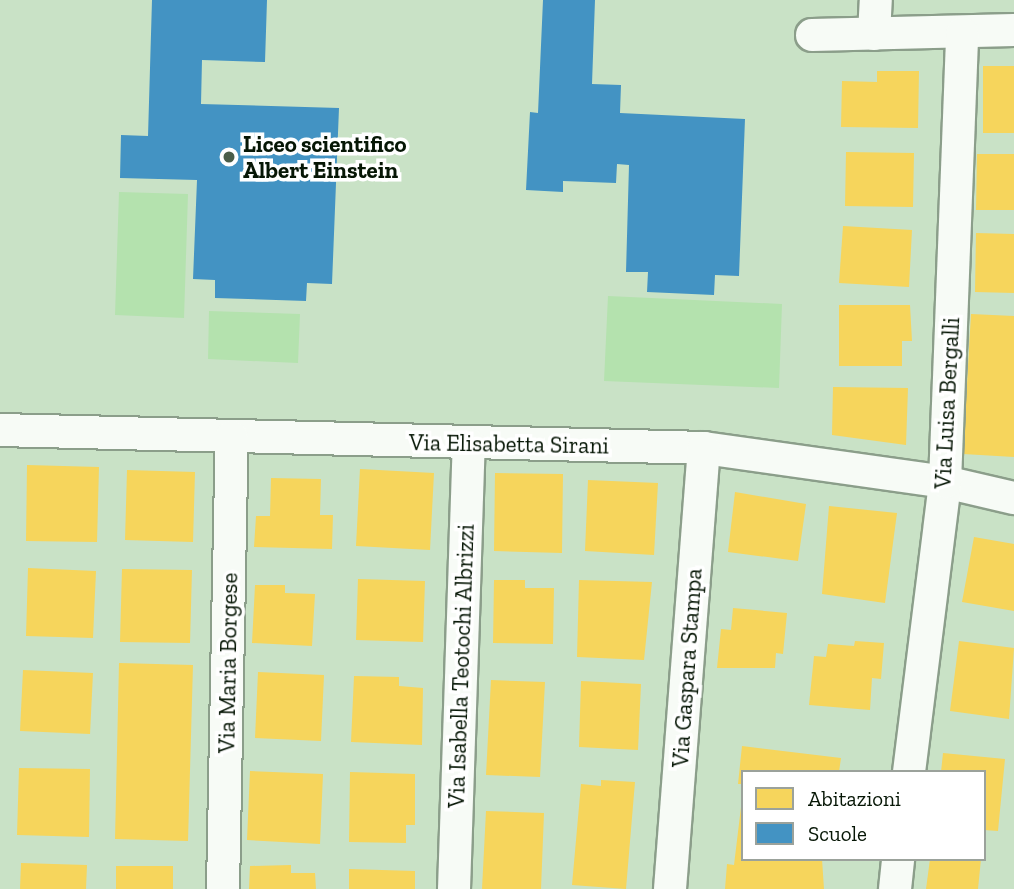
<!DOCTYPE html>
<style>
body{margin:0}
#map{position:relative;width:1014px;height:889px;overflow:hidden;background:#c9e2c6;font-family:"Zilla Slab",serif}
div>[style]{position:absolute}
.green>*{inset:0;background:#b4e2ae}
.homes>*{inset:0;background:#f6d55c}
.schools>*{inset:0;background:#4393c3}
.roads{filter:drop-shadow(2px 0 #8b9e8a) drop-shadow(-2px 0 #8b9e8a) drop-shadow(0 2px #8b9e8a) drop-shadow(0 -2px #8b9e8a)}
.minor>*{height:32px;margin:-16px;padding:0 16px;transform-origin:16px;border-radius:16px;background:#f7fbf6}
.dots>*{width:19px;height:19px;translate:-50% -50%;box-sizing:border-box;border:4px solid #fff;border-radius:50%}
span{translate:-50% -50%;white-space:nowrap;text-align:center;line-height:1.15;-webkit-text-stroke:7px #fff;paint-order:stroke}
.poi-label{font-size:23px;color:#061605;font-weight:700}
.left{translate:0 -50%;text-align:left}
.street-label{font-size:23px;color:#061605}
.legend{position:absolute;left:741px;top:770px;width:245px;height:91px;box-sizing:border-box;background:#fff;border:2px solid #9ba29b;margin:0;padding:9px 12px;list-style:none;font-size:21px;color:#061605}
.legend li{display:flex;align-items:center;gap:14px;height:35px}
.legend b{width:35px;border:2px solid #9ba29b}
</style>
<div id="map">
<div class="green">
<div style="clip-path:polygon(119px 192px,188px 194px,184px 318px,115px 315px)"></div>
<div style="clip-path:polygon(608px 296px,782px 304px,779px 388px,604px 381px)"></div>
<div style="clip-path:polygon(209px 311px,300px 314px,298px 363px,208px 359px)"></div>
</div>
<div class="homes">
<div style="clip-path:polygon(983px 66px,1014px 66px,1014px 133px,983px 133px)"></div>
<div style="clip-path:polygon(877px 71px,919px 71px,918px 128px,841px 127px,842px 81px,877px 82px)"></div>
<div style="clip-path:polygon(846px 152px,914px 153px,913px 207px,845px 206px)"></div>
<div style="clip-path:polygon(977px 154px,1014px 154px,1014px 210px,976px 210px)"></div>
<div style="clip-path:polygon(843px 226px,912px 230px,909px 287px,839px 283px)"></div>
<div style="clip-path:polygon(976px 233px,1014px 234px,1014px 293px,975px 292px)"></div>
<div style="clip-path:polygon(839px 305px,910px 305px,912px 341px,902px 341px,902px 366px,839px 366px)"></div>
<div style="clip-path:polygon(971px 314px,1014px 316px,1014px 457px,963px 454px)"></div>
<div style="clip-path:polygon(833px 387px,908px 388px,906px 445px,832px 435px)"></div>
<div style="clip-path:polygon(27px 465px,99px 467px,97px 542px,26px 541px)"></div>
<div style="clip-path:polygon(360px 469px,434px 473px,430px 550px,356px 546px)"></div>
<div style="clip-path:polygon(127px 470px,195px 472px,193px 542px,125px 540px)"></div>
<div style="clip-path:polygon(495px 473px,563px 474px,562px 553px,494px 551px)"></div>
<div style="clip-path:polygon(271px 478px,321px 479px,320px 515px,333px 515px,332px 549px,254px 547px,256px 516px,270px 516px)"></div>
<div style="clip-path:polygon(588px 480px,658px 483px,654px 555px,585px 551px)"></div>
<div style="clip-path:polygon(735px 492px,806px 504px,798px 561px,728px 552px)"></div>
<div style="clip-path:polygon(829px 506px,897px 513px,885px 603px,822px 594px)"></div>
<div style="clip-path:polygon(974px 537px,1014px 544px,1014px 611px,962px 602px)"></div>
<div style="clip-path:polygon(28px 568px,96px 571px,93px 638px,26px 636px)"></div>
<div style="clip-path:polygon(122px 569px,192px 570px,190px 643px,120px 642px)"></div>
<div style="clip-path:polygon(358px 579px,425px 581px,423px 642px,356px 640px)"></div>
<div style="clip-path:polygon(494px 580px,525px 580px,525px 588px,554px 588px,553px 644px,493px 643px)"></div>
<div style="clip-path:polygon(579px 580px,652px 582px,644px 660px,577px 657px)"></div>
<div style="clip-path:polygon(255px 585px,285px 585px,285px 593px,315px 594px,312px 646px,252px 643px)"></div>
<div style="clip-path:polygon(733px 608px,787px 613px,783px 654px,776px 653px,775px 668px,717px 668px,721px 629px,731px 630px)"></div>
<div style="clip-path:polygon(855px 641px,884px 643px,881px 679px,872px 678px,870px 710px,809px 705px,814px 656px,826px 657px,828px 644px,854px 646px)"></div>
<div style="clip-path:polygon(959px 641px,1014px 648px,1009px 719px,950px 711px)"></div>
<div style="clip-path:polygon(119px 663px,193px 665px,188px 841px,115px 839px)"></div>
<div style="clip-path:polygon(23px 670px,93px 673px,90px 734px,20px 731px)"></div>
<div style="clip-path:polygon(258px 672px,324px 675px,321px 741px,255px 738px)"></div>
<div style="clip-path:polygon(354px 676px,399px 677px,399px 686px,423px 688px,422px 745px,351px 742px)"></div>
<div style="clip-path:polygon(491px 680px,545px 682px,540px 777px,486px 775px)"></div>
<div style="clip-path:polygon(581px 681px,641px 684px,638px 750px,579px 747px)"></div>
<div style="clip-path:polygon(742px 746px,841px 758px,839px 772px,743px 772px,743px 784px,738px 784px)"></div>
<div style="clip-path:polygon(943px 753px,1005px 759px,998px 831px,984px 830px,984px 772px,941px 772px)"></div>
<div style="clip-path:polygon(19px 768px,90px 769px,89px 837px,17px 835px)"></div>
<div style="clip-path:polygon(250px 771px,323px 774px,320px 844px,247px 840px)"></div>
<div style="clip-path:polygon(350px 772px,415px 774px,415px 825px,406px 825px,406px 843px,349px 842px)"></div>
<div style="clip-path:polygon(601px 780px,635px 782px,626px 889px,572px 885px,581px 784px,601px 786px)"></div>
<div style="clip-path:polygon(741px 807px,743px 859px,822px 859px,824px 889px,725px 889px,727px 864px,734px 865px)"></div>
<div style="clip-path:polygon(486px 811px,544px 813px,541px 889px,482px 889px)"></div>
<div style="clip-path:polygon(930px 859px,981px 859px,978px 889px,926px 889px)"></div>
<div style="clip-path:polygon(21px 863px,87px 865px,86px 889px,20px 889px)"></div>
<div style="clip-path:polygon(291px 865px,291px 873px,315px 873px,316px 889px,249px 889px,250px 866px)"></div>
<div style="clip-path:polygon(116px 866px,173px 866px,173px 889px,116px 889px)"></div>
<div style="clip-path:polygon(349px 869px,415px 871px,415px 889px,349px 889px)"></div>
</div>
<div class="schools">
<div style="clip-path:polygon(152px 0,267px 0,265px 62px,202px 60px,201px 104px,339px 108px,332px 284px,307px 283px,306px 301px,215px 298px,215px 280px,193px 279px,197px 180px,120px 178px,121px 135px,148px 136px)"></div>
<div style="clip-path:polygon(543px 0,595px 0,592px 84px,621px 85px,620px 113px,745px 119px,739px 276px,715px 275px,714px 295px,647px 292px,648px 272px,626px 272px,629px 165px,617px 164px,616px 183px,563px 181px,563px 192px,526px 190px,530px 112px,538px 113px)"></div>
</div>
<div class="roads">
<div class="minor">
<div style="left:874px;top:34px;width:34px;rotate:-87deg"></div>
<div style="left:812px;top:35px;width:202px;rotate:-1.4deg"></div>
<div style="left:0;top:430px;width:704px;rotate:1.46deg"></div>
<div style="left:704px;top:448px;width:243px;rotate:8deg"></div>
<div style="left:945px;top:482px;width:71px;rotate:13.1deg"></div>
<div style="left:909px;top:772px;width:292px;rotate:-82.9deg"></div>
<div style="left:945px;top:482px;width:449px;rotate:-87.8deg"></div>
<div style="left:223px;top:889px;width:452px;rotate:-88.9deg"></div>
<div style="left:454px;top:889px;width:445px;rotate:-88.1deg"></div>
<div style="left:670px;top:889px;width:442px;rotate:-85.6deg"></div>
<div style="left:895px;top:889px;width:30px;rotate:-84deg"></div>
</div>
</div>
<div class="dots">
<div style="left:229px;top:157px;background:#4a5d49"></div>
</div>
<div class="poi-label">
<span class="left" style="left:243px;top:157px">Liceo scientifico<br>Albert Einstein</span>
</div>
<div class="street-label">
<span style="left:947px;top:403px;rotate:-87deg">Via Luisa Bergalli</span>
<span style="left:509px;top:444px;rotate:1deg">Via Elisabetta Sirani</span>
<span style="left:228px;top:663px;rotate:-89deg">Via Maria Borgese</span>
<span style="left:461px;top:666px;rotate:-88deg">Via Isabella Teotochi Albrizzi</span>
<span style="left:687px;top:668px;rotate:-86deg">Via Gaspara Stampa</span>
</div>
<ul class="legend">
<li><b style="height:19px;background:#f6d55c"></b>Abitazioni</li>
<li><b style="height:19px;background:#4393c3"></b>Scuole</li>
</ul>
</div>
